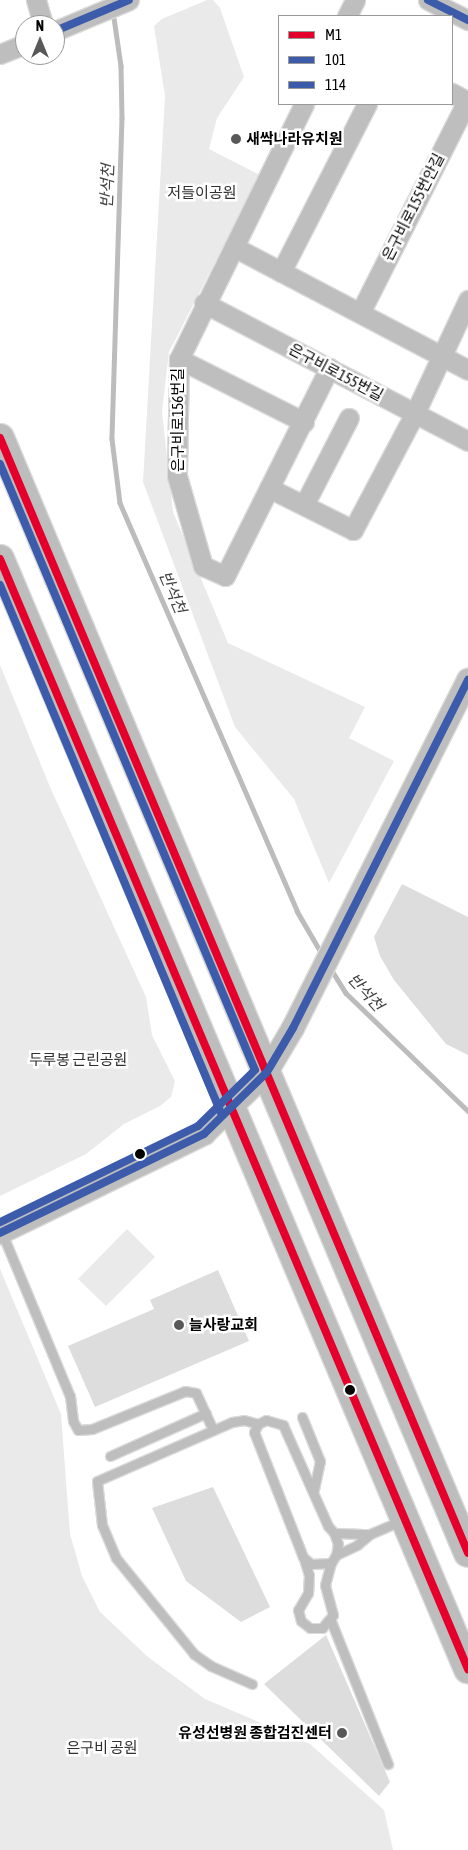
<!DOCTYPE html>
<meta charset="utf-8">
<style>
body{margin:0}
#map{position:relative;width:468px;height:1850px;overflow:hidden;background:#fff;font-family:"Asap Condensed","Noto Sans KR",sans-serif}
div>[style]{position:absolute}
.green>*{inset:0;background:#eaeaea}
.stream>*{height:4.5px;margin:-2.25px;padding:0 2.25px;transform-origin:2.25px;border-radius:2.25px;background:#bcbcbc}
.building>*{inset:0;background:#ddd}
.roads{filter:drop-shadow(1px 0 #dbdbdb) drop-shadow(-1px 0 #dbdbdb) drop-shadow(0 1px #dbdbdb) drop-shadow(0 -1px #dbdbdb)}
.service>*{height:9px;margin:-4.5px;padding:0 4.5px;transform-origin:4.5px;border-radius:4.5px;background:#bebebe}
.minor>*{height:19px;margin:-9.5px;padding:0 9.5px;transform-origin:9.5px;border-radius:9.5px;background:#bebebe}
.tertiary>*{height:22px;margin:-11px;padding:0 11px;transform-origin:11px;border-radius:11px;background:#bebebe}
.primary>*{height:28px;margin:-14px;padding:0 14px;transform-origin:14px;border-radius:14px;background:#bdbdbd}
.bus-1>*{height:8px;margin:-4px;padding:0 4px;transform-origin:4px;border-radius:4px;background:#e4002b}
.bus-2>*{height:8px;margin:-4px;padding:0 4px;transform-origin:4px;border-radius:4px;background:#3d5bab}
.bus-3>*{height:8px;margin:-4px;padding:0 4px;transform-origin:4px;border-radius:4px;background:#3d5bab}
.dots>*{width:14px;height:14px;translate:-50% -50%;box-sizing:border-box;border:2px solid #fff;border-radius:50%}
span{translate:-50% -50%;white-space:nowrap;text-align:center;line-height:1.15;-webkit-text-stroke:5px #fff;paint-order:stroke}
.poi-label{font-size:15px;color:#000;font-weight:700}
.left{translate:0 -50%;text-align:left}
.right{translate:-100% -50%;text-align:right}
.park-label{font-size:15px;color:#303030}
.street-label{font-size:15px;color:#000}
.water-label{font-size:16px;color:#414141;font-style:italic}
.legend{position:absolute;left:278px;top:15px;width:175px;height:90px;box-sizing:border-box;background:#fff;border:1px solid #999;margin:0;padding:6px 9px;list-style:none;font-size:15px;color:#000}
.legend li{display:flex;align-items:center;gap:10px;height:25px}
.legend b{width:25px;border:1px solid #999}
.north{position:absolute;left:15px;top:15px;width:50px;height:50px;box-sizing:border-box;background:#fff;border:1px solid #999;border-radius:50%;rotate:0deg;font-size:14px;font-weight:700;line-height:20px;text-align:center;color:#000}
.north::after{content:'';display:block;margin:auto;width:18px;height:22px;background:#595959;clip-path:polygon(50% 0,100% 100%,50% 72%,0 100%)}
</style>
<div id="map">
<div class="green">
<div style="clip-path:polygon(207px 0,213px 0,220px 8px,244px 77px,217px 118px,209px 149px,260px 175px,169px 352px,162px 411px,173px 512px,228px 643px,365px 707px,349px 738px,394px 761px,329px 883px,294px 799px,235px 727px,143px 482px,165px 96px,154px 26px,162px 19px)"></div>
<div style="clip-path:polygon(0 665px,50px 787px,146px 997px,152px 1035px,175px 1081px,171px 1097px,160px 1106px,124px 1124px,86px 1154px,0 1196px)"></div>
<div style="clip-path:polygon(127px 1229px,155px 1257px,106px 1306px,78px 1279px)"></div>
<div style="clip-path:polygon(0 1269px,61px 1414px,70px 1534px,82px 1576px,100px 1612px,148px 1657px,205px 1699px,310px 1744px,384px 1810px,393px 1850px,0 1850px)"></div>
</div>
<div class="stream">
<div style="left:113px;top:11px;width:56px;rotate:81.7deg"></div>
<div style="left:121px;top:66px;width:52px;rotate:88.9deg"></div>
<div style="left:122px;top:118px;width:321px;rotate:91.8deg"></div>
<div style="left:112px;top:439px;width:64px;rotate:82.9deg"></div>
<div style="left:120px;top:503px;width:445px;rotate:66.5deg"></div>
<div style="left:297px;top:911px;width:50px;rotate:59.8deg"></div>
<div style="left:331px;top:969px;width:28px;rotate:58deg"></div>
<div style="left:346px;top:993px;width:170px;rotate:44deg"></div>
</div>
<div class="building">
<div style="clip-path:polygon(402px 884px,468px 917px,468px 1055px,446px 1044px,394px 980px,380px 956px,374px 937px)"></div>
<div style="clip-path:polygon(218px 1270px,249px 1341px,95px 1407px,68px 1346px,154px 1309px,150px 1300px)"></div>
<div style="clip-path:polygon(213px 1487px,270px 1607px,241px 1622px,186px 1581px,152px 1508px)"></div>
<div style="clip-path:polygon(326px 1635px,390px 1782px,379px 1796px,264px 1684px)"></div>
</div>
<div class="roads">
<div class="service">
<div style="left:2px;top:1233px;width:177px;rotate:67.4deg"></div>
<div style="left:70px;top:1396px;width:25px;rotate:83deg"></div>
<div style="left:73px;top:1421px;width:10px;rotate:61deg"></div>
<div style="left:78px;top:1430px;width:14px;rotate:-4deg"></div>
<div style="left:92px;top:1429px;width:100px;rotate:-22.2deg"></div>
<div style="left:185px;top:1391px;width:11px;rotate:10deg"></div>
<div style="left:196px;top:1393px;width:41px;rotate:65.3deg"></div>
<div style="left:302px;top:1417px;width:48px;rotate:67.8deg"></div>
<div style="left:320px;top:1461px;width:29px;rotate:102deg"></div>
<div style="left:266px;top:1420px;width:18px;rotate:16deg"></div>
<div style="left:283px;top:1425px;width:111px;rotate:66deg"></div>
<div style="left:328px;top:1526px;width:9px;rotate:49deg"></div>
<div style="left:334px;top:1533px;width:12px;rotate:70deg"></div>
<div style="left:338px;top:1544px;width:11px;rotate:100deg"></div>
<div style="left:336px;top:1555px;width:9px;rotate:122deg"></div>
<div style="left:331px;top:1563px;width:20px;rotate:177deg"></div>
<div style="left:311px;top:1564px;width:11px;rotate:-139deg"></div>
<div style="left:303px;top:1557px;width:134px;rotate:-111.4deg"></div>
<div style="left:254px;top:1432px;width:9px;rotate:-63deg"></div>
<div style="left:258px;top:1424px;width:9px;rotate:-27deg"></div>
<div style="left:110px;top:1456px;width:105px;rotate:-24.1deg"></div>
<div style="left:334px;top:1533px;width:36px;rotate:2deg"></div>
<div style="left:370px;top:1534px;width:36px;rotate:-23deg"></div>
<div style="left:336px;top:1555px;width:23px;rotate:-25deg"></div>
<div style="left:357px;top:1545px;width:17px;rotate:-40deg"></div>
<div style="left:304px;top:1559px;width:17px;rotate:73deg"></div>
<div style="left:309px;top:1575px;width:18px;rotate:93deg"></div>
<div style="left:308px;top:1593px;width:20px;rotate:120deg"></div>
<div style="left:298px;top:1610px;width:11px;rotate:75deg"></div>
<div style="left:301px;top:1621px;width:11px;rotate:38deg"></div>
<div style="left:310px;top:1628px;width:12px"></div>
<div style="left:322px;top:1628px;width:17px;rotate:-50deg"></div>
<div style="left:333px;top:1615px;width:31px;rotate:-105deg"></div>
<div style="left:325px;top:1585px;width:23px;rotate:-75deg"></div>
<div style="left:331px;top:1621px;width:154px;rotate:68.3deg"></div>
<div style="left:252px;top:1684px;width:45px;rotate:-156.3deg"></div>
<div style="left:211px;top:1666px;width:21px;rotate:-145deg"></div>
<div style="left:194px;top:1654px;width:124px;rotate:-129.1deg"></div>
<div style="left:116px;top:1558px;width:36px;rotate:-113deg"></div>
<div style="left:102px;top:1525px;width:44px;rotate:-96.5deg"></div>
<div style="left:97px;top:1481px;width:147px;rotate:-23.6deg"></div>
<div style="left:232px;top:1422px;width:12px;rotate:-9deg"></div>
<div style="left:244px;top:1420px;width:15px;rotate:16deg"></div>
</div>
<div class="minor">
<div style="left:36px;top:0;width:26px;rotate:74deg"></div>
<div style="left:428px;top:0;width:45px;rotate:26.6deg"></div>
<div style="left:347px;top:16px;width:18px;rotate:-63deg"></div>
<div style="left:55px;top:31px;width:80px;rotate:-22.7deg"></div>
<div style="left:0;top:54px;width:27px;rotate:-22deg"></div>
<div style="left:452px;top:93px;width:18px;rotate:29deg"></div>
<div style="left:304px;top:104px;width:284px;rotate:116.1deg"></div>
<div style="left:179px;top:359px;width:117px;rotate:91deg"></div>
<div style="left:177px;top:476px;width:94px;rotate:73.9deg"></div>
<div style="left:203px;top:566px;width:24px;rotate:24deg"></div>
<div style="left:225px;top:576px;width:233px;rotate:-63.4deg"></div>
<div style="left:234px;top:247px;width:264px;rotate:27.7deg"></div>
<div style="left:281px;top:272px;width:189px;rotate:-62.9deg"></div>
<div style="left:204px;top:303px;width:298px;rotate:27.6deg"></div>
<div style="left:360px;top:313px;width:237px;rotate:-63.2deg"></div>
<div style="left:179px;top:359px;width:140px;rotate:26.7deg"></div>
<div style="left:269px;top:488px;width:94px;rotate:26.6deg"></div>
<div style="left:353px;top:530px;width:132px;rotate:-62.1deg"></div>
<div style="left:415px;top:413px;width:125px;rotate:-64.9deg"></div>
<div style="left:304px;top:505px;width:98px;rotate:-62.7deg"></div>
</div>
<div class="tertiary">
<div style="left:0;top:1233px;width:227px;rotate:-25.9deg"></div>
<div style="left:204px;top:1134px;width:88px;rotate:-44.5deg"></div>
<div style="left:267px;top:1072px;width:51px;rotate:-59.4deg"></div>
<div style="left:293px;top:1028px;width:390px;rotate:-63.3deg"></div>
</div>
<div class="primary">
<div style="left:0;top:438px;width:1209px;rotate:67.23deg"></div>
<div style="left:0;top:559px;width:1205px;rotate:67.14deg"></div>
</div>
</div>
<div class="bus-1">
<div style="left:0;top:438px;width:1209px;rotate:67.23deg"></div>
<div style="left:0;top:559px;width:1205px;rotate:67.14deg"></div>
</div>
<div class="bus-2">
<div style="left:0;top:464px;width:657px;rotate:67.18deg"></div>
<div style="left:255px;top:1070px;width:80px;rotate:135.5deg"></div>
<div style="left:198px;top:1126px;width:220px;rotate:154.1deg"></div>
<div style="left:0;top:585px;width:572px;rotate:67.29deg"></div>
</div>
<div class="bus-3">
<div style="left:428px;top:0;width:45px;rotate:26.6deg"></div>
<div style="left:55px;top:31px;width:80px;rotate:-22.7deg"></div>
<div style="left:0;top:1233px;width:227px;rotate:-25.9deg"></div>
<div style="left:204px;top:1134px;width:88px;rotate:-44.5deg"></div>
<div style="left:267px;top:1072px;width:51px;rotate:-59.4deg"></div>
<div style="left:293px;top:1028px;width:390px;rotate:-63.3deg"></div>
</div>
<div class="dots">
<div style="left:236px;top:139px;background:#595959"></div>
<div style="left:140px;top:1154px;background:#000"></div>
<div style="left:179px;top:1325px;background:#595959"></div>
<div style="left:350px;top:1390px;background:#000"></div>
<div style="left:342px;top:1733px;background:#595959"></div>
</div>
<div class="poi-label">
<span class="left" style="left:246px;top:139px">새싹나라유치원</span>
<span class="left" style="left:189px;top:1325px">늘사랑교회</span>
<span class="right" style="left:332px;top:1733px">유성선병원 종합검진센터</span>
</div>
<div class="park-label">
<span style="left:202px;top:193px">저들이공원</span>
<span style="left:78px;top:1060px">두루봉 근린공원</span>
<span style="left:102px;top:1748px">은구비 공원</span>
</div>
<div class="street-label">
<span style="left:413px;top:207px;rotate:-63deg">은구비로155번안길</span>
<span style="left:336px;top:372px;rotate:28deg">은구비로155번길</span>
<span style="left:178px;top:420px;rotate:-90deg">은구비로156번길</span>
</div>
<div class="water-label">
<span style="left:107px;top:186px;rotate:-88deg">반석천</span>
<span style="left:173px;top:592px;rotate:67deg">반석천</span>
<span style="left:366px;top:992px;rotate:48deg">반석천</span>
</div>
<ul class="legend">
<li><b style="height:6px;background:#e4002b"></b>M1</li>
<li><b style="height:6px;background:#3d5bab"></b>101</li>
<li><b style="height:6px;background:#3d5bab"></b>114</li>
</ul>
<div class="north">N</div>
</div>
